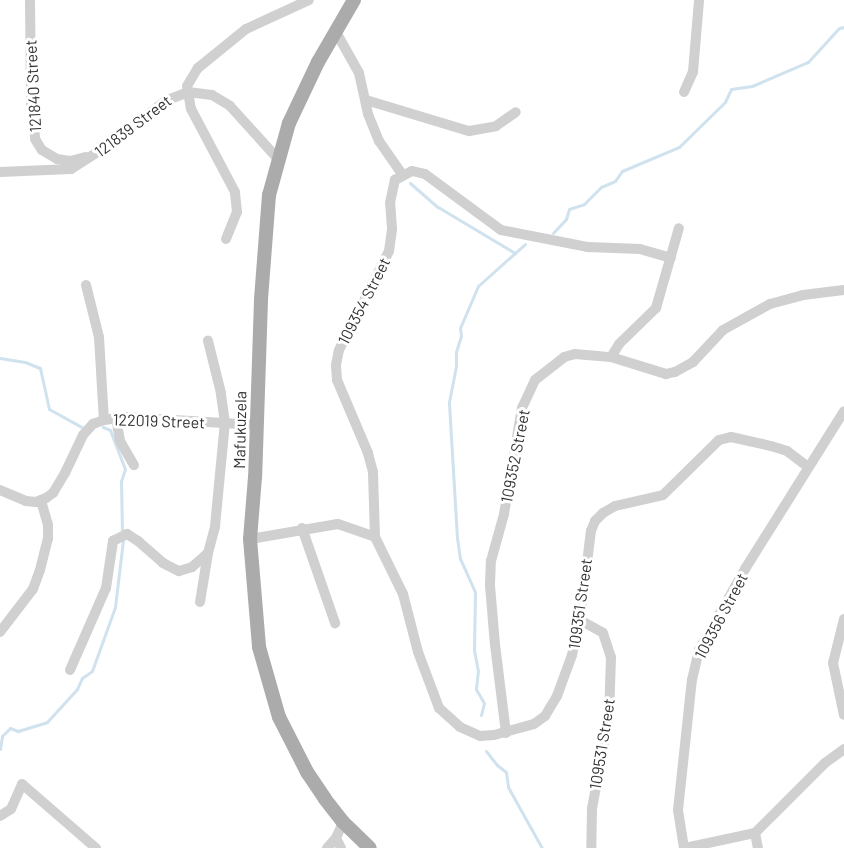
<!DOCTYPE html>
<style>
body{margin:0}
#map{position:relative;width:844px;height:848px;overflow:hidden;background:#fff;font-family:Barlow,sans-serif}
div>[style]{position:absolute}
.stream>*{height:3px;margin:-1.5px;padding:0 1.5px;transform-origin:1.5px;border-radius:1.5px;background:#cfe2ee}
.minor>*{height:10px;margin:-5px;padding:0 5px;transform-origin:5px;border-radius:5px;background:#d0d0d0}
.major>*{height:14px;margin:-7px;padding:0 7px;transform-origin:7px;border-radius:7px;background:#ababab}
span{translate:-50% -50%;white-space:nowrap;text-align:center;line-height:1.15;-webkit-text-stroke:6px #fff;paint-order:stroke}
.street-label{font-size:16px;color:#333}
</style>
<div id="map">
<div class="stream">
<div style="left:410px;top:183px;width:37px;rotate:41deg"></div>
<div style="left:438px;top:207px;width:90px;rotate:30.9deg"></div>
<div style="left:553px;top:233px;width:19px;rotate:-47deg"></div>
<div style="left:566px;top:219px;width:10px;rotate:-73deg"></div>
<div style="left:569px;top:209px;width:16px;rotate:-18deg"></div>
<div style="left:584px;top:204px;width:24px;rotate:-45deg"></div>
<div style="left:601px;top:187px;width:15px;rotate:-23deg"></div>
<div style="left:615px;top:181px;width:12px;rotate:-55deg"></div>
<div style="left:622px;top:171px;width:62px;rotate:-22.8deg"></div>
<div style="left:679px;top:147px;width:64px;rotate:-44.4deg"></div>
<div style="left:725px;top:102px;width:14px;rotate:-65deg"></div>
<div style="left:731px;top:89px;width:21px;rotate:-8deg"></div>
<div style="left:752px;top:86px;width:61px;rotate:-23.2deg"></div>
<div style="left:808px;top:62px;width:46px;rotate:-47.6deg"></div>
<div style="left:839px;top:28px;width:5px;rotate:-11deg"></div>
<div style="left:0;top:358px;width:25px;rotate:9deg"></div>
<div style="left:25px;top:362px;width:16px;rotate:22deg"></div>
<div style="left:40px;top:368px;width:42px;rotate:77.6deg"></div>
<div style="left:49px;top:409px;width:38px;rotate:29deg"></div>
<div style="left:103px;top:427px;width:8px;rotate:23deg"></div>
<div style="left:110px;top:430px;width:42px;rotate:69deg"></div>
<div style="left:125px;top:469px;width:13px;rotate:108deg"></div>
<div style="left:121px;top:481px;width:50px;rotate:88.9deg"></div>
<div style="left:481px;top:715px;width:12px;rotate:-76deg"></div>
<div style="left:484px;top:703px;width:16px;rotate:-120deg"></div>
<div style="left:476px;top:689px;width:18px;rotate:-84deg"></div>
<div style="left:478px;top:671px;width:21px;rotate:-101deg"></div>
<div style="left:474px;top:650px;width:58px;rotate:-89deg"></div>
<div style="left:475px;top:592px;width:36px;rotate:-114deg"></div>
<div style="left:460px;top:559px;width:21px;rotate:-98deg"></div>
<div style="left:457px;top:538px;width:136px;rotate:-93.4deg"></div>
<div style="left:449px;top:402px;width:38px;rotate:-79deg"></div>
<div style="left:456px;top:365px;width:13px;rotate:-90deg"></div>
<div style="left:456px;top:352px;width:17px;rotate:-73deg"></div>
<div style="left:461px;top:336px;width:8px;rotate:-97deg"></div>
<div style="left:460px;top:328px;width:46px;rotate:-66.8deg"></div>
<div style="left:478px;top:286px;width:63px;rotate:-41.8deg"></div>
<div style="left:0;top:749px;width:13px;rotate:-81deg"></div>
<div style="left:2px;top:736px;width:11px;rotate:-45deg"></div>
<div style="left:10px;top:728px;width:9px;rotate:21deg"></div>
<div style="left:18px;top:731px;width:30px;rotate:-17deg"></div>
<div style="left:47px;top:722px;width:45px;rotate:-47.7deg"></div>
<div style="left:77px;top:689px;width:12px;rotate:-66deg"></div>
<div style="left:82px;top:678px;width:12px;rotate:-35deg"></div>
<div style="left:92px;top:671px;width:68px;rotate:-70.2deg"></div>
<div style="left:115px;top:607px;width:67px;rotate:-83.2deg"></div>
<div style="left:486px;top:751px;width:18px;rotate:52deg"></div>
<div style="left:497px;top:765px;width:11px;rotate:38deg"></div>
<div style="left:506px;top:772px;width:15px;rotate:82deg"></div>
<div style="left:508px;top:787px;width:70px;rotate:60.9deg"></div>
</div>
<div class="minor">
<div style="left:30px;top:0;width:104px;rotate:89.4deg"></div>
<div style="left:31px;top:104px;width:35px;rotate:83deg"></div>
<div style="left:35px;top:139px;width:13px;rotate:58deg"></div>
<div style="left:42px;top:150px;width:17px;rotate:31deg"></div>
<div style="left:57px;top:159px;width:13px;rotate:9deg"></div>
<div style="left:70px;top:161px;width:16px;rotate:-14deg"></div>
<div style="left:336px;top:32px;width:47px;rotate:60.7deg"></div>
<div style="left:359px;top:73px;width:42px;rotate:77.6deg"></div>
<div style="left:368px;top:114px;width:29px;rotate:68deg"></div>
<div style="left:379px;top:141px;width:40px;rotate:55.1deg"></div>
<div style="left:684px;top:92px;width:22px;rotate:-66deg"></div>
<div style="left:693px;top:72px;width:72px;rotate:-85.2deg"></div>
<div style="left:366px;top:100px;width:108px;rotate:16.8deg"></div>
<div style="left:469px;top:131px;width:27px;rotate:-10deg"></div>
<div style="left:496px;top:126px;width:24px;rotate:-35deg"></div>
<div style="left:0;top:172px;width:71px;rotate:-2.4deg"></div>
<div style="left:71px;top:169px;width:52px;rotate:-32.5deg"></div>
<div style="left:115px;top:141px;width:64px;rotate:-38.7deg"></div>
<div style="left:165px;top:101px;width:25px;rotate:-21deg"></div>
<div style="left:188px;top:92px;width:24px;rotate:7deg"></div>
<div style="left:212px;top:95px;width:21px;rotate:31deg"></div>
<div style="left:230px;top:106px;width:72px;rotate:47.8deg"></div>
<div style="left:226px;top:239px;width:29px;rotate:-68deg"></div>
<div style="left:237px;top:212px;width:20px;rotate:-96deg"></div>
<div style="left:235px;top:192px;width:94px;rotate:-117.9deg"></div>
<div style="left:191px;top:109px;width:23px;rotate:-100deg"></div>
<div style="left:187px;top:86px;width:21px;rotate:-59deg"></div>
<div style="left:198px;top:68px;width:62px;rotate:-39.1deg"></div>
<div style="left:246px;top:29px;width:69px;rotate:-24.7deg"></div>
<div style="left:86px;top:285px;width:54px;rotate:76deg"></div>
<div style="left:99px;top:337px;width:83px;rotate:86.6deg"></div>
<div style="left:611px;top:357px;width:15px;rotate:-58deg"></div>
<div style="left:619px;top:344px;width:52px;rotate:-44.2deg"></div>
<div style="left:656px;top:308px;width:83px;rotate:-74deg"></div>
<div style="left:116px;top:418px;width:23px;rotate:80deg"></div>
<div style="left:120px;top:441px;width:28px;rotate:60deg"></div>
<div style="left:0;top:490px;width:28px;rotate:23deg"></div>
<div style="left:26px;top:501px;width:10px;rotate:6deg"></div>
<div style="left:36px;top:502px;width:11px;rotate:-22deg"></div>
<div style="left:46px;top:498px;width:9px;rotate:-36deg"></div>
<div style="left:53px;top:493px;width:23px;rotate:-59deg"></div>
<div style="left:65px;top:473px;width:42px;rotate:-64.7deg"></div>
<div style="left:83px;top:435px;width:15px;rotate:-48deg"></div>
<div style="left:93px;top:424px;width:12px;rotate:-20deg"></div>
<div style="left:104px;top:420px;width:22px;rotate:-8deg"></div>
<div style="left:126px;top:417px;width:130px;rotate:3.5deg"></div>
<div style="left:302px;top:528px;width:101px;rotate:70.8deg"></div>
<div style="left:375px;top:537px;width:65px;rotate:-91.8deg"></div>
<div style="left:373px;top:472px;width:20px;rotate:-105deg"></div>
<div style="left:368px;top:453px;width:79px;rotate:-113deg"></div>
<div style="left:337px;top:380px;width:15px;rotate:-94deg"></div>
<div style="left:336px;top:365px;width:15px;rotate:-79deg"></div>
<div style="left:339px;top:350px;width:111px;rotate:-63.2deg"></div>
<div style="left:389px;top:251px;width:22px;rotate:-82deg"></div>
<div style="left:392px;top:229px;width:26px;rotate:-94deg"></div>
<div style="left:390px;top:203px;width:24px;rotate:-78deg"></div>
<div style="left:395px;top:180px;width:19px;rotate:-28deg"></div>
<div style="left:412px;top:171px;width:13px;rotate:13deg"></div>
<div style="left:425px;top:174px;width:94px;rotate:36.4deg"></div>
<div style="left:501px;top:230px;width:89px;rotate:11.1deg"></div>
<div style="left:588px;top:247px;width:52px;rotate:2.2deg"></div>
<div style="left:640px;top:249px;width:32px;rotate:16deg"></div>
<div style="left:250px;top:539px;width:89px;rotate:-9.7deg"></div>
<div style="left:338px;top:524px;width:39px;rotate:19deg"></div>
<div style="left:375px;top:537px;width:64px;rotate:63.8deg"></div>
<div style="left:403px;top:594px;width:60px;rotate:75.5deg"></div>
<div style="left:418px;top:652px;width:60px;rotate:69.4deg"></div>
<div style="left:439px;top:708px;width:28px;rotate:42deg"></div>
<div style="left:460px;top:727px;width:22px;rotate:24deg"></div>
<div style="left:480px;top:736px;width:14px;rotate:-4deg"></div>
<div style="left:494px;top:735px;width:41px;rotate:-15.4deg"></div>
<div style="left:534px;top:724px;width:14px;rotate:-36deg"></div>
<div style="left:545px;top:716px;width:23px;rotate:-59deg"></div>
<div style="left:557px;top:696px;width:44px;rotate:-69.9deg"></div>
<div style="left:572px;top:655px;width:36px;rotate:-77deg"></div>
<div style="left:580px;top:620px;width:90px;rotate:-83deg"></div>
<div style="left:591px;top:531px;width:11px;rotate:-68deg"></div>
<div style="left:595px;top:521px;width:11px;rotate:-45deg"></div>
<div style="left:603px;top:513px;width:14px;rotate:-30deg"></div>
<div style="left:615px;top:506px;width:49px;rotate:-12.9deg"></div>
<div style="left:663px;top:495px;width:78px;rotate:-44.5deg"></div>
<div style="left:719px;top:440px;width:12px;rotate:-14deg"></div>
<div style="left:731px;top:437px;width:41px;rotate:12.7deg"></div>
<div style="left:771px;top:446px;width:17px;rotate:17deg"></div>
<div style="left:787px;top:451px;width:26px;rotate:37deg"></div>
<div style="left:200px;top:602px;width:50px;rotate:-80.7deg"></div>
<div style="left:844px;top:619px;width:45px;rotate:104deg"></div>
<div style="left:833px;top:663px;width:53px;rotate:78.1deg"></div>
<div style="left:580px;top:620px;width:26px;rotate:29deg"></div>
<div style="left:603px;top:633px;width:25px;rotate:72deg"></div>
<div style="left:611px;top:657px;width:59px;rotate:91.9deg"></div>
<div style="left:609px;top:716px;width:95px;rotate:100.4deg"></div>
<div style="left:592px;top:809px;width:39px;rotate:91deg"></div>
<div style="left:0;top:632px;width:54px;rotate:-52.5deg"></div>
<div style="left:33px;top:589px;width:20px;rotate:-70deg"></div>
<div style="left:40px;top:570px;width:32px;rotate:-76deg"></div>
<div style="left:48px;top:539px;width:14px;rotate:-90deg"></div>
<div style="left:48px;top:525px;width:26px;rotate:-106deg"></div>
<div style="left:70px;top:670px;width:90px;rotate:-66.3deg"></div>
<div style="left:106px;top:588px;width:48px;rotate:-81.5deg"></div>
<div style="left:113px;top:541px;width:16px;rotate:-27deg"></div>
<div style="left:127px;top:534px;width:13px;rotate:32deg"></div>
<div style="left:138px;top:541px;width:33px;rotate:41deg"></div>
<div style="left:163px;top:563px;width:18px;rotate:27deg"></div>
<div style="left:179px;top:571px;width:14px;rotate:-17deg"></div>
<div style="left:192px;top:567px;width:21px;rotate:-41deg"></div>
<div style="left:208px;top:553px;width:28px;rotate:-75deg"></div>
<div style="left:215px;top:526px;width:103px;rotate:-84.5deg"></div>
<div style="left:225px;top:423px;width:30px;rotate:-98deg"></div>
<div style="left:221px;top:393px;width:54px;rotate:-104deg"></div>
<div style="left:506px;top:733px;width:89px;rotate:-97.1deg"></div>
<div style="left:495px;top:645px;width:60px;rotate:-94.8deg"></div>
<div style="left:490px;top:585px;width:24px;rotate:-88deg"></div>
<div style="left:491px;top:561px;width:49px;rotate:-74.5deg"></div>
<div style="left:504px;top:514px;width:108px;rotate:-80.4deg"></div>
<div style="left:522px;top:408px;width:31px;rotate:-65deg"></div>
<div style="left:535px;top:380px;width:37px;rotate:-38deg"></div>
<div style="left:564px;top:357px;width:11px;rotate:-15deg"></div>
<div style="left:575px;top:354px;width:36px;rotate:5deg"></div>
<div style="left:611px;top:357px;width:58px;rotate:17.2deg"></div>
<div style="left:666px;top:374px;width:9px;rotate:-13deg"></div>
<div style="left:675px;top:372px;width:21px;rotate:-29deg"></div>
<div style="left:693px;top:362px;width:44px;rotate:-46.8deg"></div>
<div style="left:723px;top:330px;width:54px;rotate:-29deg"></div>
<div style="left:770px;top:304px;width:34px;rotate:-15deg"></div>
<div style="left:803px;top:295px;width:41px;rotate:-7deg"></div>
<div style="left:0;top:816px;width:13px;rotate:-32deg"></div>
<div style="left:11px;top:809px;width:27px;rotate:-66deg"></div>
<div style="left:22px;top:784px;width:98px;rotate:40.9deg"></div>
<div style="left:755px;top:833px;width:15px;rotate:79deg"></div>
<div style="left:327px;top:848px;width:13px;rotate:-48deg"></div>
<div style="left:341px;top:848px;width:11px;rotate:-117deg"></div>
<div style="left:336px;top:838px;width:17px;rotate:-66deg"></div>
<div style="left:684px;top:848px;width:38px;rotate:-99deg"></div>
<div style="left:678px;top:810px;width:131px;rotate:-83.9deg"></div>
<div style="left:692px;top:680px;width:31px;rotate:-77deg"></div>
<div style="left:699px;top:650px;width:93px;rotate:-60.4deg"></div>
<div style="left:745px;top:569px;width:186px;rotate:-57.9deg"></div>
<div style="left:685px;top:848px;width:72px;rotate:-12.1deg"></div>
<div style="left:755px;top:833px;width:99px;rotate:-45deg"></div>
<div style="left:825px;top:763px;width:24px;rotate:-36deg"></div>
</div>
<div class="major">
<div style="left:354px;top:0;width:72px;rotate:120.1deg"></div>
<div style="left:318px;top:62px;width:68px;rotate:115.4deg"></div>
<div style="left:289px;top:123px;width:75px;rotate:105.5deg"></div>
<div style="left:269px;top:195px;width:105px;rotate:94.4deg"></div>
<div style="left:261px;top:300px;width:177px;rotate:91.9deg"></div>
<div style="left:255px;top:477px;width:62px;rotate:94.6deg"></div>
<div style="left:250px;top:539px;width:108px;rotate:85.2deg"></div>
<div style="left:259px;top:647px;width:73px;rotate:74.1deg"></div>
<div style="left:279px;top:717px;width:62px;rotate:63deg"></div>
<div style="left:307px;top:772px;width:32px;rotate:56deg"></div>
<div style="left:325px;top:799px;width:29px;rotate:52deg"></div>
<div style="left:343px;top:822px;width:37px;rotate:44deg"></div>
</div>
<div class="street-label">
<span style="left:33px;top:86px;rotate:-93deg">121840 Street</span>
<span style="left:133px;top:126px;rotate:-37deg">121839 Street</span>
<span style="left:364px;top:301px;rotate:-63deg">109354 Street</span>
<span style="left:159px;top:421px;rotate:2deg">122019 Street</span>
<span style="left:240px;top:430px;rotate:-89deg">Mafukuzela</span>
<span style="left:515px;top:456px;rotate:-79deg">109352 Street</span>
<span style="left:580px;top:604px;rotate:-82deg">109351 Street</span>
<span style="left:721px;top:616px;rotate:-62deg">109356 Street</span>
<span style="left:602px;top:744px;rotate:-81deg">109531 Street</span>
</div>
</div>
